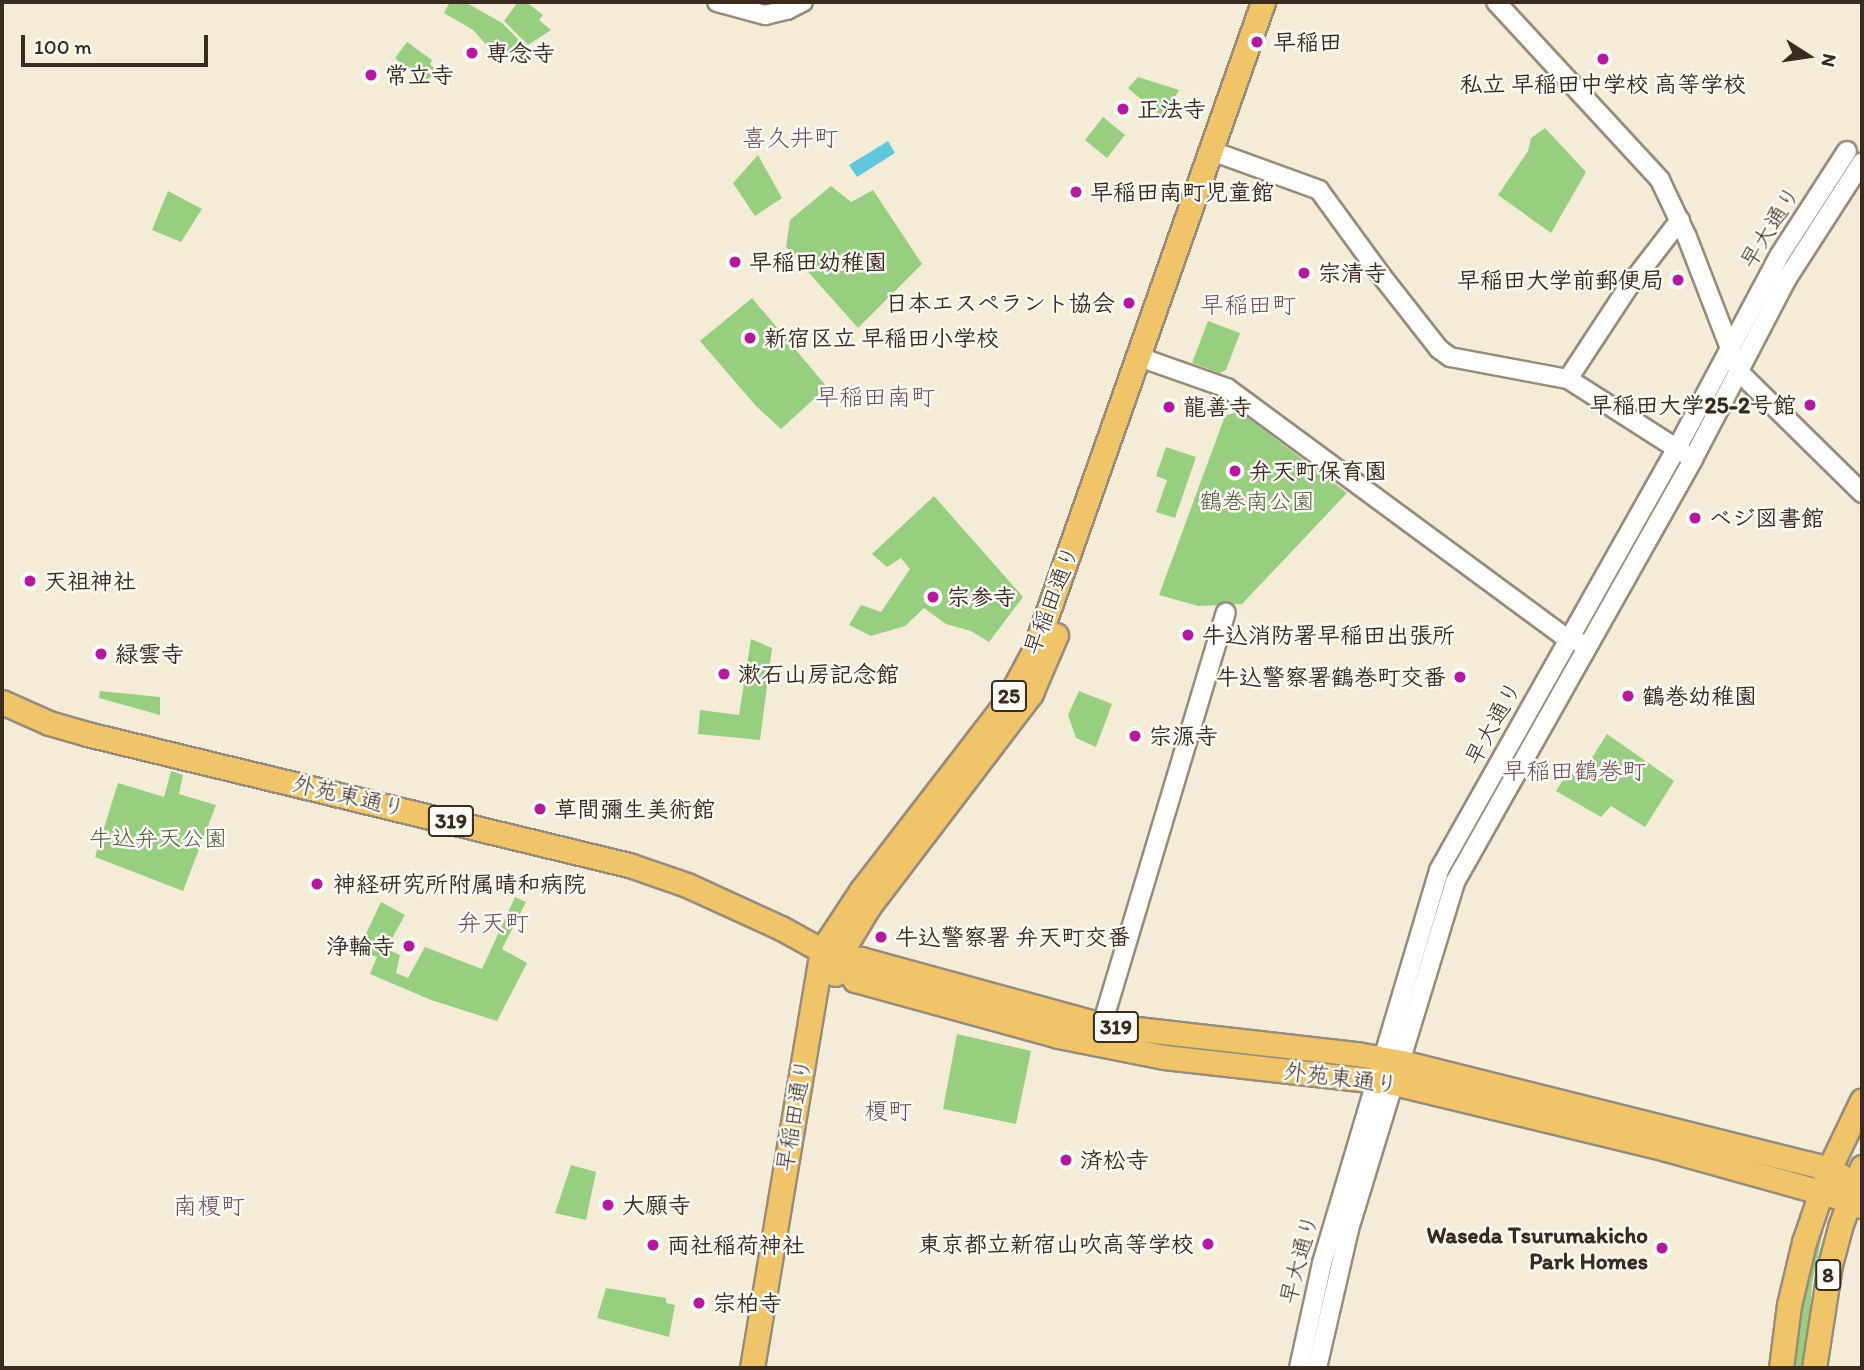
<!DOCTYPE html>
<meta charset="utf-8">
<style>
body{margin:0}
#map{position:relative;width:1864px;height:1370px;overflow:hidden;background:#f5ecd8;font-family:Itim,"Klee One",sans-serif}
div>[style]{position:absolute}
.green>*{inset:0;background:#98ce80}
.water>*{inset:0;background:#60c7dc}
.roads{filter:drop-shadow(2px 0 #988b7b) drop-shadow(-2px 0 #988b7b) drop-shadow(0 2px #988b7b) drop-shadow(0 -2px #988b7b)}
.minor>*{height:18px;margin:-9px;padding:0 9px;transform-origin:9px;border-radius:9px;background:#fff}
.major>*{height:23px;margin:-11.5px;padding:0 11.5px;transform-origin:11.5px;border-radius:11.5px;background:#f0c469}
.highway>*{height:26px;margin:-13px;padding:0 13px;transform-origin:13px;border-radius:13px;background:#f0c469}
.dots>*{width:19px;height:19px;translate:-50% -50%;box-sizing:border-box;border:4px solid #fdfcf7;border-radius:50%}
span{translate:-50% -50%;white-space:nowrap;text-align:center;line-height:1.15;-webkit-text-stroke:5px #fdfcf7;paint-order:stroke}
.shield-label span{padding:2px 5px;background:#fdfcf7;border:2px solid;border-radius:5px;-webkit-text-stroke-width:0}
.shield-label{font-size:21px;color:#3b2a1e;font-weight:700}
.poi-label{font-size:23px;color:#3b2a1e;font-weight:700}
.left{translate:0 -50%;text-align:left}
.right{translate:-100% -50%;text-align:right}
.street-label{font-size:23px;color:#3b2a1e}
.park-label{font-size:23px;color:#575b3b}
.neighbourhood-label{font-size:24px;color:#6f4e5a}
.frame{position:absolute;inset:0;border:4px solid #3b2a1e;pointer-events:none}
.north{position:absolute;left:1773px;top:21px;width:70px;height:70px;-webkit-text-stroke:5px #fdfcf7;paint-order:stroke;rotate:102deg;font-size:19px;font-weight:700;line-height:28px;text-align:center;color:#3b2a1e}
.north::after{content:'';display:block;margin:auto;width:24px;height:32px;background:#3b2a1e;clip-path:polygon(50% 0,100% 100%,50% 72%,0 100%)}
.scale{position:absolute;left:21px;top:35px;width:187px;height:32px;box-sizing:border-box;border:4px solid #3b2a1e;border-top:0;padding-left:9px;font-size:21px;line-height:24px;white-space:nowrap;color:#3b2a1e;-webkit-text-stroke:5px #fdfcf7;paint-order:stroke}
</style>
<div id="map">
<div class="green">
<div style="clip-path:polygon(450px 2px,465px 2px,502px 23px,524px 45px,500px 60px,473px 30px,444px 13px)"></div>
<div style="clip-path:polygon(518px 2px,526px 2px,543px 15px,539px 20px,551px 30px,528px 45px,504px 21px)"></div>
<div style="clip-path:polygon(407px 42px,432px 60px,430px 64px,435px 69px,434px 75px,424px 82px,395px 58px)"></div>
<div style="clip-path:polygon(1138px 77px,1179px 90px,1163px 118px,1128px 88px)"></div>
<div style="clip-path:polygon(1103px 117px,1125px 135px,1107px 158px,1085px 140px)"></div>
<div style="clip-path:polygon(1545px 128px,1586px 172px,1551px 233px,1498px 195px,1528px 151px,1531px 138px)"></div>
<div style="clip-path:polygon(758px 155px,782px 198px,755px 216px,733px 183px)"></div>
<div style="clip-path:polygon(831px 186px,851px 202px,873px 190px,922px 264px,858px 328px,786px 247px,790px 220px)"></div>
<div style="clip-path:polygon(168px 191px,202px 209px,181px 242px,152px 230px)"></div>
<div style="clip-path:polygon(752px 298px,827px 387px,781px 429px,756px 406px,700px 341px)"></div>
<div style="clip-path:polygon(1208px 321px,1240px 333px,1226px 370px,1220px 373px,1192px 363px)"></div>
<div style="clip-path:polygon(1239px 411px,1347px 493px,1242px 604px,1198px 606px,1159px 595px,1225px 416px)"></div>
<div style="clip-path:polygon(1166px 447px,1196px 457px,1175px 518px,1156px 512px,1167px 480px,1156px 476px)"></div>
<div style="clip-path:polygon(934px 496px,1023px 597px,989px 642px,971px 631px,946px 624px,924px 608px,905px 626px,871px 636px,849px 625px,861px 605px,881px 612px,910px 569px,901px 558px,887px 567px,872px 554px)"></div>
<div style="clip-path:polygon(751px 639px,772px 648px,760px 740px,698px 734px,700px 710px,739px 715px)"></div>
<div style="clip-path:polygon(100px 691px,160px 697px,160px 715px,99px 698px)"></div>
<div style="clip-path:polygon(1079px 691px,1112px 704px,1096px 747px,1076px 738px,1068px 715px)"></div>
<div style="clip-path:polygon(1607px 734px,1674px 781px,1645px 827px,1611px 806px,1601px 817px,1556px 791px,1568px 772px,1579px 778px)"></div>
<div style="clip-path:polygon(171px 771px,183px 775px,179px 794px,216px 805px,183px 891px,95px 857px,118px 783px,164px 797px)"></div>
<div style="clip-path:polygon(515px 897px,526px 902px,502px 949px,527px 963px,497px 1021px,431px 1000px,370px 974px,377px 957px,358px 951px,381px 902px,405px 915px,386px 949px,400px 955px,396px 973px,408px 978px,425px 947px,482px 969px)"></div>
<div style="clip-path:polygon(957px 1034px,1031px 1051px,1016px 1124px,943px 1109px)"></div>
<div style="clip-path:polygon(571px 1165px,596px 1172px,586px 1220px,555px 1213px)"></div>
<div style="clip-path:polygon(1818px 1224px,1824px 1226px,1812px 1284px,1805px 1368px,1789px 1368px,1792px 1342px)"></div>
<div style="clip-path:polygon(606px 1288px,666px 1298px,666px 1303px,675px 1305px,669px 1337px,597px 1318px)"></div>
</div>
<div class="water">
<div style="clip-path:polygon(888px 141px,895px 153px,857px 177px,849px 165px)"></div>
</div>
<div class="roads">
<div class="minor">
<div style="left:717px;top:2px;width:50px;rotate:15.2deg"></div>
<div style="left:765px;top:15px;width:23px;rotate:-13deg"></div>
<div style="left:787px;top:10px;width:18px;rotate:-27deg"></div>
<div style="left:1496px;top:2px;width:242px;rotate:47.3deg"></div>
<div style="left:1660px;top:180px;width:63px;rotate:64.7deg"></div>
<div style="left:1687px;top:237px;width:145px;rotate:68.9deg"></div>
<div style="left:1739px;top:372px;width:173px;rotate:44.5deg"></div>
<div style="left:1212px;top:151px;width:114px;rotate:20deg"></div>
<div style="left:1319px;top:190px;width:105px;rotate:53.9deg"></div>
<div style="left:1381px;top:275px;width:94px;rotate:51.9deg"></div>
<div style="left:1439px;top:349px;width:14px;rotate:36deg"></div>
<div style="left:1450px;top:357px;width:120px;rotate:10.6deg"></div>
<div style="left:1680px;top:220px;width:83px;rotate:127.7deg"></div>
<div style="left:1629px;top:286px;width:111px;rotate:123.3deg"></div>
<div style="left:1568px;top:379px;width:141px;rotate:32.6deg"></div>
<div style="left:1139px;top:357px;width:93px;rotate:19.4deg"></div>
<div style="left:1227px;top:388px;width:423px;rotate:36.4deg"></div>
<div style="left:1568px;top:639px;width:11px;rotate:15deg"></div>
<div style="left:1099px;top:1035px;width:441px;rotate:-73.3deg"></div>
<div style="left:1299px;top:1368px;width:107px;rotate:-77.6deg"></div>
<div style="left:1322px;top:1263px;width:410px;rotate:-73.4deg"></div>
<div style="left:1439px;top:870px;width:484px;rotate:-60.6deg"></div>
<div style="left:1677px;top:448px;width:217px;rotate:-62deg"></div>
<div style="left:1779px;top:256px;width:125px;rotate:-57.1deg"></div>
<div style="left:1317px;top:1368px;width:143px;rotate:-77deg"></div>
<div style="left:1349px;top:1229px;width:363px;rotate:-73deg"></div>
<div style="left:1455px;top:882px;width:485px;rotate:-60.6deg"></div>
<div style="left:1693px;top:459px;width:202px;rotate:-62.5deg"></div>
<div style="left:1786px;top:280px;width:140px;rotate:-57.2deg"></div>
</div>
<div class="major">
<div style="left:2px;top:702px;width:51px;rotate:24.1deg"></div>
<div style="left:49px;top:723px;width:40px;rotate:16deg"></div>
<div style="left:87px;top:734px;width:558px;rotate:13.59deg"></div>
<div style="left:629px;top:865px;width:61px;rotate:19deg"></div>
<div style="left:687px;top:885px;width:103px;rotate:24.6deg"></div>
<div style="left:781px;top:928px;width:66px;rotate:28.9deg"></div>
<div style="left:839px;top:960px;width:26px;rotate:51deg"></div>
<div style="left:855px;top:980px;width:211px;rotate:15.4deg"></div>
<div style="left:1058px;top:1036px;width:108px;rotate:11.2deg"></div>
<div style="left:1164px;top:1057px;width:231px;rotate:6.4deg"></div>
<div style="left:1394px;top:1083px;width:280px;rotate:13.6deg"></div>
<div style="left:1666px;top:1149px;width:190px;rotate:15.6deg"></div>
<div style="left:839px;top:960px;width:22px;rotate:-3deg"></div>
<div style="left:861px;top:959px;width:250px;rotate:15.3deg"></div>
<div style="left:1102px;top:1025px;width:257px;rotate:6.5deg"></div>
<div style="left:1357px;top:1054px;width:45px;rotate:10.3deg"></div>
<div style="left:1401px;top:1062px;width:418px;rotate:14deg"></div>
<div style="left:1807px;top:1163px;width:23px;rotate:15deg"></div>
<div style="left:1829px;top:1169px;width:30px;rotate:30deg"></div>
<div style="left:835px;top:974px;width:32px;rotate:-70deg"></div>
<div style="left:846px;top:944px;width:44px;rotate:-58.8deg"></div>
<div style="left:869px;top:906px;width:268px;rotate:-52.7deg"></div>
<div style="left:1031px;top:693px;width:63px;rotate:-66.7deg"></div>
<div style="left:752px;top:1368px;width:424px;rotate:-80.5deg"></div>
<div style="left:822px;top:950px;width:71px;rotate:-56.5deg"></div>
<div style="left:861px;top:891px;width:237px;rotate:-52.4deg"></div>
<div style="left:1006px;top:703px;width:59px;rotate:-61.7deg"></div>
<div style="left:1034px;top:651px;width:688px;rotate:-70.56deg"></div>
<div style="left:1781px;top:1368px;width:64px;rotate:-82.8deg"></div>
<div style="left:1789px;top:1305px;width:65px;rotate:-76.6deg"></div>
<div style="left:1804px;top:1242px;width:77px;rotate:-71.1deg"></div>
<div style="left:1829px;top:1169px;width:76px;rotate:-64.4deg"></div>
<div style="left:1814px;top:1368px;width:104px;rotate:-81.2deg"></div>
<div style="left:1830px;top:1265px;width:39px;rotate:-75deg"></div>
<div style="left:1840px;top:1227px;width:64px;rotate:-69.9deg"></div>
</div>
<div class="highway">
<div style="left:1849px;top:1200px;width:14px;rotate:21deg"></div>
</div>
</div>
<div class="dots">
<div style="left:1257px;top:42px;background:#b5179e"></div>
<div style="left:472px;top:53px;background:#b5179e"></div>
<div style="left:1603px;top:59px;background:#b5179e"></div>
<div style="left:371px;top:75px;background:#b5179e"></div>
<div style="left:1123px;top:109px;background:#b5179e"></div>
<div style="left:1076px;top:192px;background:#b5179e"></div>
<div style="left:735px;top:262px;background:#b5179e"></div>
<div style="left:1304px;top:273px;background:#b5179e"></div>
<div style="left:1678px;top:280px;background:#b5179e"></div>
<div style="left:1129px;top:303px;background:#b5179e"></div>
<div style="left:750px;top:338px;background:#b5179e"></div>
<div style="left:1810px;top:405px;background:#b5179e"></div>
<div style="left:1169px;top:407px;background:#b5179e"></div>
<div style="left:1235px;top:471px;background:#b5179e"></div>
<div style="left:1695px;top:518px;background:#b5179e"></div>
<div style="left:30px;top:581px;background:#b5179e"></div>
<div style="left:933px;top:597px;background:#b5179e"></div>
<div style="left:1188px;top:635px;background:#b5179e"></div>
<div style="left:101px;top:654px;background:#b5179e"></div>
<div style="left:724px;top:674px;background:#b5179e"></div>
<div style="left:1460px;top:677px;background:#b5179e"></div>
<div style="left:1628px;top:696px;background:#b5179e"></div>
<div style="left:1135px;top:736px;background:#b5179e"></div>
<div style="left:540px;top:809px;background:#b5179e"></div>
<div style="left:317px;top:884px;background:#b5179e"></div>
<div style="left:881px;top:937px;background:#b5179e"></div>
<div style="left:409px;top:946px;background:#b5179e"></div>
<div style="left:1066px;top:1160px;background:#b5179e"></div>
<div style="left:608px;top:1205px;background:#b5179e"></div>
<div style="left:1208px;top:1244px;background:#b5179e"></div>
<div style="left:653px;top:1245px;background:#b5179e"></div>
<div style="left:1662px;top:1248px;background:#b5179e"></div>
<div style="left:699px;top:1303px;background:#b5179e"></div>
</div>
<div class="shield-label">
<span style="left:1009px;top:696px">25</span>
<span style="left:451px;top:821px">319</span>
<span style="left:1116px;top:1027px">319</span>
<span style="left:1828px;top:1275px">8</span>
</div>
<div class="poi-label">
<span class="left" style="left:1273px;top:42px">早稲田</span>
<span class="left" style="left:486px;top:53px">専念寺</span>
<span class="left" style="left:385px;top:75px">常立寺</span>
<span style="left:1603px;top:84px">私立 早稲田中学校 高等学校</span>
<span class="left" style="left:1137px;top:109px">正法寺</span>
<span class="left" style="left:1090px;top:192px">早稲田南町児童館</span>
<span class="left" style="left:749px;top:262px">早稲田幼稚園</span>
<span class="left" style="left:1318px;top:273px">宗清寺</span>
<span class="right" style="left:1664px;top:280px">早稲田大学前郵便局</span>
<span class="right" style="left:1115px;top:303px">日本エスペラント協会</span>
<span class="left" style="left:764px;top:338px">新宿区立 早稲田小学校</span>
<span class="right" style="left:1796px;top:405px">早稲田大学25-2号館</span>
<span class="left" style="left:1183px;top:407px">龍善寺</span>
<span class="left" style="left:1249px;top:471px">弁天町保育園</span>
<span class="left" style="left:1709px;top:518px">ベジ図書館</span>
<span class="left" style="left:44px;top:581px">天祖神社</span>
<span class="left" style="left:947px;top:597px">宗参寺</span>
<span class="left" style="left:1202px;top:635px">牛込消防署早稲田出張所</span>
<span class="left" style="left:115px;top:654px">緑雲寺</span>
<span class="left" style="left:738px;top:674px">漱石山房記念館</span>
<span class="right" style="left:1446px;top:677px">牛込警察署鶴巻町交番</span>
<span class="left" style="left:1642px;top:696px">鶴巻幼稚園</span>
<span class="left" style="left:1149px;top:736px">宗源寺</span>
<span class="left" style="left:554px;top:809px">草間彌生美術館</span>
<span class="left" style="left:333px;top:884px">神経研究所附属晴和病院</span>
<span class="left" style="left:895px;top:937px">牛込警察署 弁天町交番</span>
<span class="right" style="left:395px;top:946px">浄輪寺</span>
<span class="left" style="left:1080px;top:1160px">済松寺</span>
<span class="left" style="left:622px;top:1205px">大願寺</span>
<span class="right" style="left:1648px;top:1248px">Waseda Tsurumakicho<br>Park Homes</span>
<span class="right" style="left:1194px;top:1244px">東京都立新宿山吹高等学校</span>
<span class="left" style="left:667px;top:1245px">両社稲荷神社</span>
<span class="left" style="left:713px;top:1303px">宗柏寺</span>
</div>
<div class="street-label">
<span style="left:1770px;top:227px;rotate:-58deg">早大通り</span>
<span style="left:1051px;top:600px;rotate:-69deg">早稲田通り</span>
<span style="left:1493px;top:723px;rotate:-61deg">早大通り</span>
<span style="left:349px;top:796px;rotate:13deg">外苑東通り</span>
<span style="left:1341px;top:1078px;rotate:7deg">外苑東通り</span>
<span style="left:794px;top:1115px;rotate:-80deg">早稲田通り</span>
<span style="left:1299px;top:1259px;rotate:-75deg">早大通り</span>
</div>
<div class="park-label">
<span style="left:1257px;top:501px">鶴巻南公園</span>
<span style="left:158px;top:838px">牛込弁天公園</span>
</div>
<div class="neighbourhood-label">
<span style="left:790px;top:138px">喜久井町</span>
<span style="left:1248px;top:305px">早稲田町</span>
<span style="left:875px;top:397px">早稲田南町</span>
<span style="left:1574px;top:771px">早稲田鶴巻町</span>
<span style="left:493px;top:923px">弁天町</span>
<span style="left:888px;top:1111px">榎町</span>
<span style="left:209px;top:1206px">南榎町</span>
</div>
<div class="frame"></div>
<div class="north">N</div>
<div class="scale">100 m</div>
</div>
